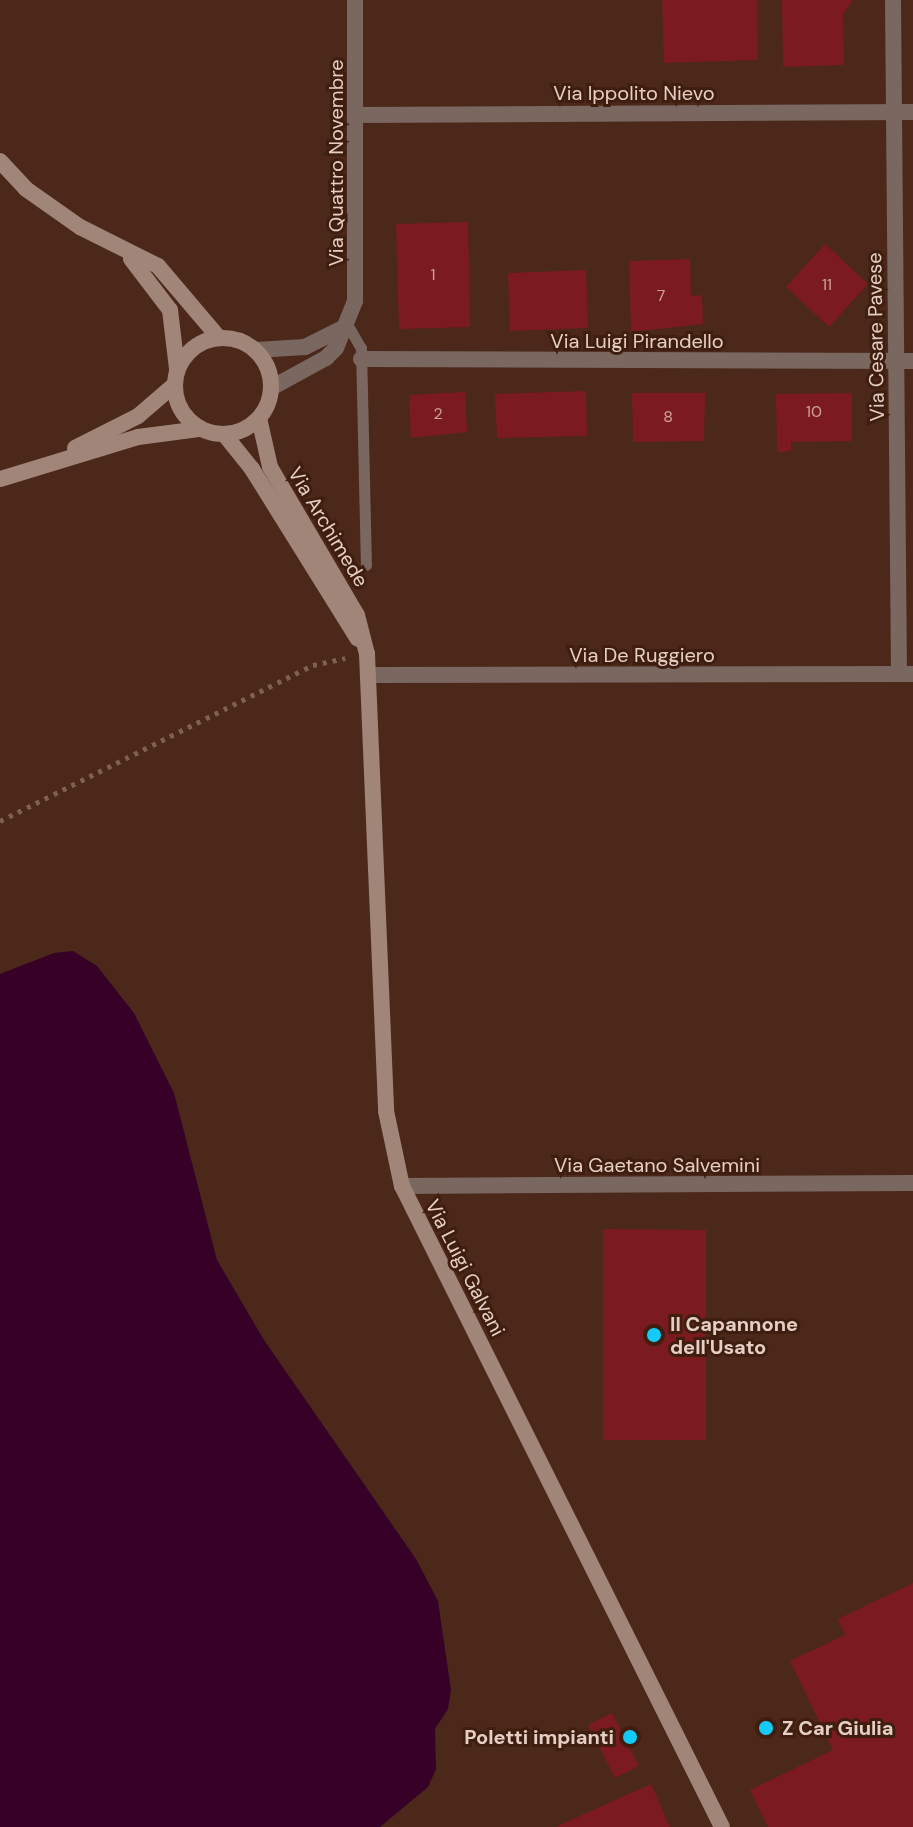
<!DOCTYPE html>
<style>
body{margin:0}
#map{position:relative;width:913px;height:1827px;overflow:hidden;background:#4b2819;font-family:"DM Sans",sans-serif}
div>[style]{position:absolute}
.water>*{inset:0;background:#370027}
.building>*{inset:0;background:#7c1b1f}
.path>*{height:5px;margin-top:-2.5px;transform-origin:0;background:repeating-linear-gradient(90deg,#7e5f52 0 4px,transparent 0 10px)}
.lane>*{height:11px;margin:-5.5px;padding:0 5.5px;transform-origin:5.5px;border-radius:5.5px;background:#796760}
.street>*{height:16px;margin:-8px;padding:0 8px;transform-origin:8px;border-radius:8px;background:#796760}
.secondary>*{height:16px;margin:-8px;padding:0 8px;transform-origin:8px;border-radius:8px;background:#a18579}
.secondary>.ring{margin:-8px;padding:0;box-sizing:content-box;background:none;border:16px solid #a18579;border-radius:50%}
.dots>*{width:22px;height:22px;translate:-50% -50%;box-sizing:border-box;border:4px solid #3f1e0f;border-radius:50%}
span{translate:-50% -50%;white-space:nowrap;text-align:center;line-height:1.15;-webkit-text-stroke:6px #3f1e0f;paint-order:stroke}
.number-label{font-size:16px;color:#cba29c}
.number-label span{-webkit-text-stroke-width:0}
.street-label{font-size:20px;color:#e5cfc5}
.poi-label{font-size:20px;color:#e5cfc5;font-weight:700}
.left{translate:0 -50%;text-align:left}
.right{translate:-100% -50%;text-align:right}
</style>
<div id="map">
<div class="water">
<div style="clip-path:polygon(73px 951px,97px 966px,134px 1013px,174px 1093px,217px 1260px,264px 1340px,416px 1559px,438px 1601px,451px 1690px,448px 1709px,435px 1729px,436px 1769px,428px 1787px,380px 1827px,0 1827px,0 974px,54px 953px)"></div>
</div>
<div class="building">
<div style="clip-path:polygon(662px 0,757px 0,758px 60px,664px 63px)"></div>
<div style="clip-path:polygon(782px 0,853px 0,843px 14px,844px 65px,783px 67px)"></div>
<div style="clip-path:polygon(468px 222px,470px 327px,399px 329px,396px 224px)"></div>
<div style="clip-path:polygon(825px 244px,868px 284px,829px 327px,786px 287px)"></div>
<div style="clip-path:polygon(690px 259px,691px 296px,702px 295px,703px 324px,631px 332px,629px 261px)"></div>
<div style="clip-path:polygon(586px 270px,588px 328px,510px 331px,508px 273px)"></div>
<div style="clip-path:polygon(586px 391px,587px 436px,497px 438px,495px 394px)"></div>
<div style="clip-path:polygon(465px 392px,467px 432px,411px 438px,409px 395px)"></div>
<div style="clip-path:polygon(632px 393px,705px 393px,704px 441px,633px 442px)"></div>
<div style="clip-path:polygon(852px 393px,852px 441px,791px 442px,791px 451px,777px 452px,776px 394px)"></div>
<div style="clip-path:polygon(603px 1229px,706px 1230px,706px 1440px,603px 1440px)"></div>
<div style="clip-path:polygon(913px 1583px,913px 1827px,768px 1827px,750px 1790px,833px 1750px,790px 1661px,845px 1635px,838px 1619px)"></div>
<div style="clip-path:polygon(612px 1713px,639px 1766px,615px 1778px,588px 1725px)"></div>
<div style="clip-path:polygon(651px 1784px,670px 1827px,555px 1827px)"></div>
</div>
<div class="path">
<div style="left:0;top:821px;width:350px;rotate:-26.5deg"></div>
<div style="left:313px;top:665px;width:33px;rotate:-12deg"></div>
</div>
<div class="lane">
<div style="left:347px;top:324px;width:28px;rotate:60deg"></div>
<div style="left:361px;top:348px;width:217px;rotate:88.7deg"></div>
</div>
<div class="street">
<div style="left:893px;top:0;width:674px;rotate:89.49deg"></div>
<div style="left:355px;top:115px;width:558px;rotate:-0.31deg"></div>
<div style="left:256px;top:350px;width:49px;rotate:-3.5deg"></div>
<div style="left:305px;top:347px;width:42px;rotate:-26.6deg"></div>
<div style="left:361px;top:359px;width:552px;rotate:0.21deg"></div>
<div style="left:271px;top:388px;width:63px;rotate:-28.6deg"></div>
<div style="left:326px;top:358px;width:14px;rotate:-45deg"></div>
<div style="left:336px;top:348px;width:51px;rotate:-68deg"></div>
<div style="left:355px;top:301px;width:301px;rotate:-90deg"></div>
<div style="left:371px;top:675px;width:542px;rotate:-0.11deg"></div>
<div style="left:402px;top:1186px;width:511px;rotate:-0.34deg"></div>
</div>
<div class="secondary">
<div style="left:0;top:161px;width:38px;rotate:47deg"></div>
<div style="left:26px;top:189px;width:66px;rotate:35.1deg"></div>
<div style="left:80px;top:227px;width:87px;rotate:26.6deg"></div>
<div style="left:158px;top:266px;width:94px;rotate:49.7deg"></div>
<div style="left:131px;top:259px;width:64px;rotate:52.6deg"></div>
<div style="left:170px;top:310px;width:59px;rotate:83.2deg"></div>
<div class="ring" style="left:175px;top:338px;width:80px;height:80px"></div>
<div style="left:259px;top:418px;width:50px;rotate:77.3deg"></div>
<div style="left:270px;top:467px;width:172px;rotate:59.6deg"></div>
<div style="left:357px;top:615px;width:40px;rotate:75.6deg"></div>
<div style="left:367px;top:654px;width:457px;rotate:87.6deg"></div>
<div style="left:386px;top:1111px;width:77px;rotate:78deg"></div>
<div style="left:402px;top:1186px;width:716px;rotate:63.47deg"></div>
<div style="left:224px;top:434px;width:45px;rotate:51.3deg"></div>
<div style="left:252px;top:469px;width:200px;rotate:58.1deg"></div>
<div style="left:75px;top:448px;width:71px;rotate:-26.9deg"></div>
<div style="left:138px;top:416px;width:48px;rotate:-40.7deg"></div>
<div style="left:0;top:479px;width:144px;rotate:-16.9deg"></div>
<div style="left:138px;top:437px;width:63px;rotate:-7.4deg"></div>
</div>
<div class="dots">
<div style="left:654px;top:1335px;background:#14cafb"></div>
<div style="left:766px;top:1728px;background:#14cafb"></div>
<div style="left:630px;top:1737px;background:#14cafb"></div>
</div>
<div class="number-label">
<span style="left:433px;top:275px">1</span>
<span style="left:827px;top:285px">11</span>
<span style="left:661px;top:296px">7</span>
<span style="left:814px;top:412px">10</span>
<span style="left:438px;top:414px">2</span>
<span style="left:668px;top:417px">8</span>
</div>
<div class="street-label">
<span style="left:634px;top:93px">Via Ippolito Nievo</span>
<span style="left:336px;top:163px;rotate:-90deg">Via Quattro Novembre</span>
<span style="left:876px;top:337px;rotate:-91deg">Via Cesare Pavese</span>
<span style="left:637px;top:341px">Via Luigi Pirandello</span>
<span style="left:328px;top:527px;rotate:59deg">Via Archimede</span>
<span style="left:642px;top:655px">Via De Ruggiero</span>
<span style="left:657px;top:1165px">Via Gaetano Salvemini</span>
<span style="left:465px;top:1268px;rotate:63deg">Via Luigi Galvani</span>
</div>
<div class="poi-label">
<span class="left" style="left:670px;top:1336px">Il Capannone<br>dell'Usato</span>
<span class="left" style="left:782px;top:1728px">Z Car Giulia</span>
<span class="right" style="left:614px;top:1737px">Poletti impianti</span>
</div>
</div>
